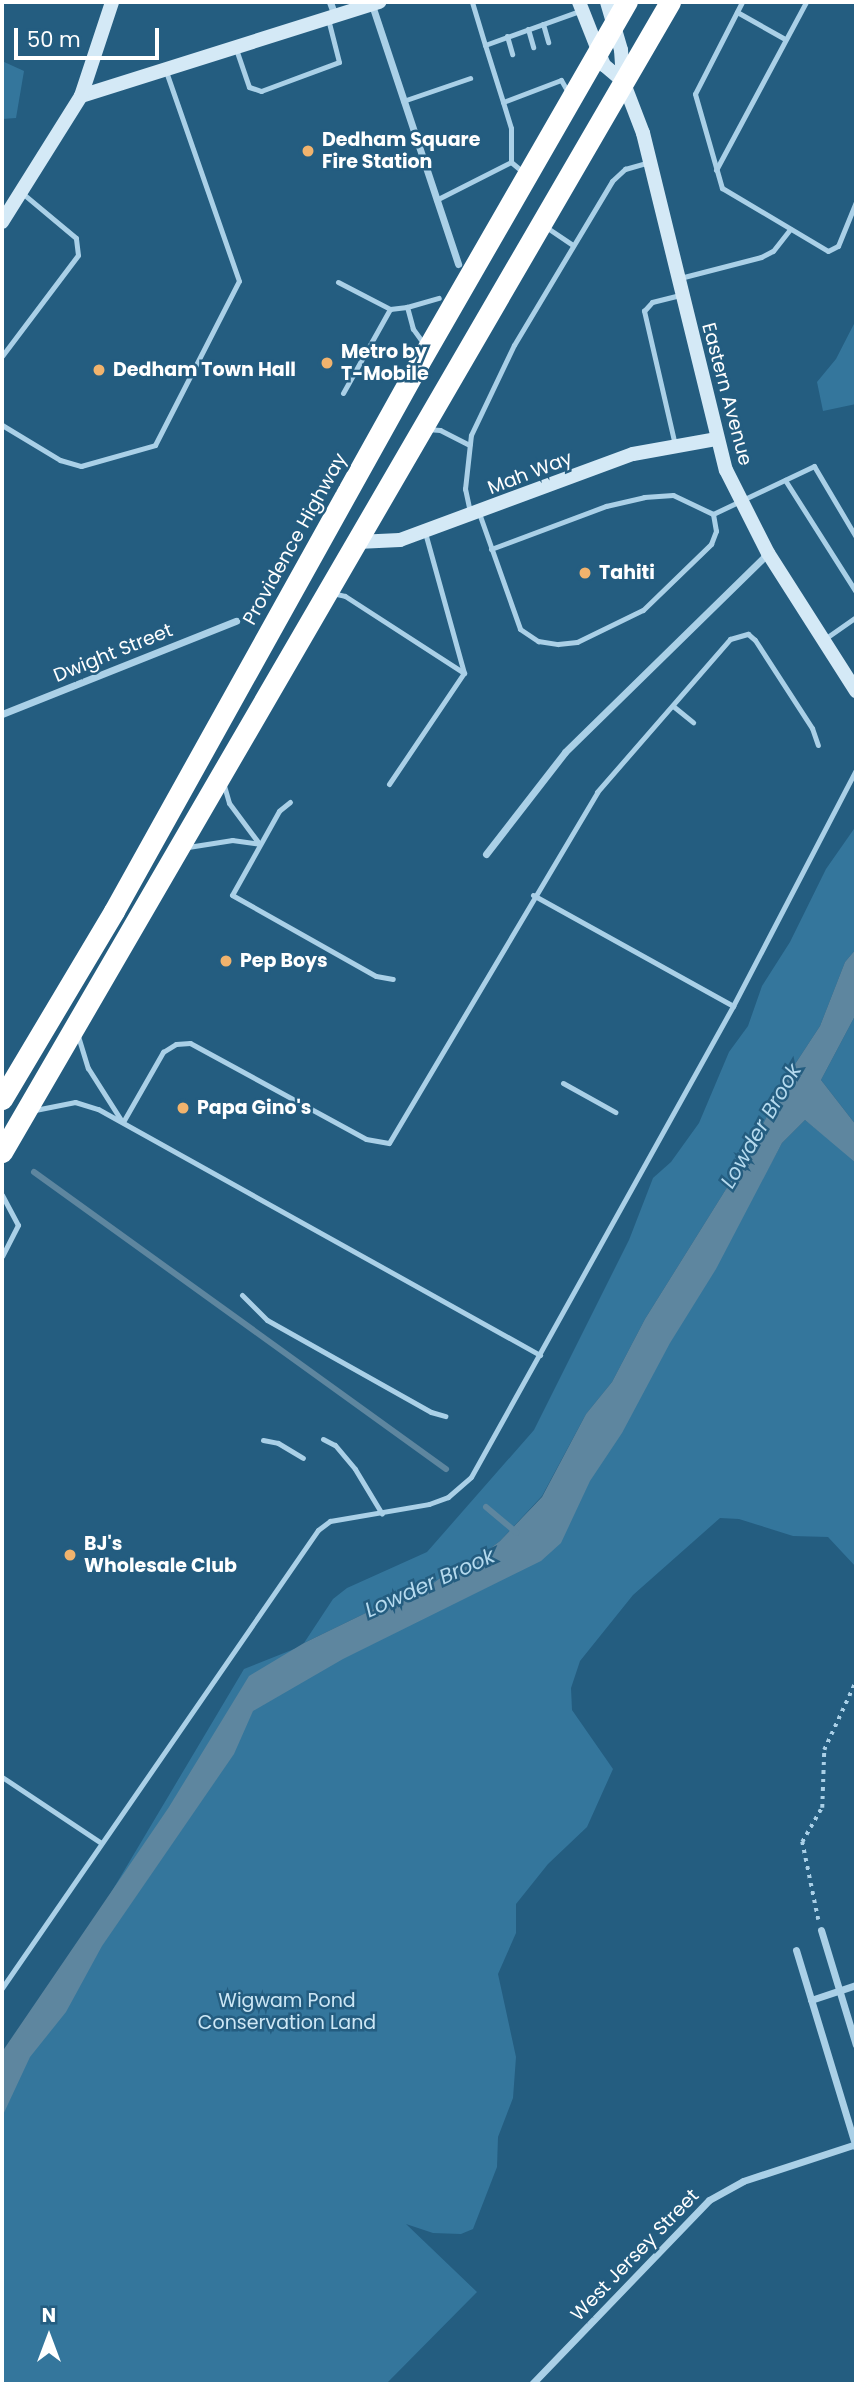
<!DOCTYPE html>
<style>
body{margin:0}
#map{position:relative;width:858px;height:2386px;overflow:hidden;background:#245d80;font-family:Poppins,sans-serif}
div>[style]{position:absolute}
.green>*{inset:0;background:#34769c}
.water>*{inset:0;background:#5e869f}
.stream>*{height:6px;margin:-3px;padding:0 3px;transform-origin:3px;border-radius:3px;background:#5e869f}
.path>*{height:3.5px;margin-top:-1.75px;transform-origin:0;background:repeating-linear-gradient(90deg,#aad0e7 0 3.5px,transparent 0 8.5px)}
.lane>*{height:5px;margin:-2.5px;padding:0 2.5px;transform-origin:2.5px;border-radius:2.5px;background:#aad0e7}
.street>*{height:7px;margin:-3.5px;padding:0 3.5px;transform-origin:3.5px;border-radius:3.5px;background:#aad0e7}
.secondary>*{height:14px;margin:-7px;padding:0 7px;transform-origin:7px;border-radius:7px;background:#d4e9f6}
.highway>*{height:21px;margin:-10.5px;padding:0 10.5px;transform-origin:10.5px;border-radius:10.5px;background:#fff}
.dots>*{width:19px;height:19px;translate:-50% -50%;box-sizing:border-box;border:4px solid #245d80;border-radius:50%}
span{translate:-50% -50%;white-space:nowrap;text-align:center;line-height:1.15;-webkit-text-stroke:5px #245d80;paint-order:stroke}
.poi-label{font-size:19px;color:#fff;font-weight:700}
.left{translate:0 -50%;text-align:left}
.street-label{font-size:19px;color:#fff}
.park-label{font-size:19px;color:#cde7f5}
.water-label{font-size:21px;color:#b5daee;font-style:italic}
.frame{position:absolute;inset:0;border:4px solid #fff;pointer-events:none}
.north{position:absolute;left:14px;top:2302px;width:70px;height:70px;-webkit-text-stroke:5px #245d80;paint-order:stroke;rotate:0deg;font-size:19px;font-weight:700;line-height:28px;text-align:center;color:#fff}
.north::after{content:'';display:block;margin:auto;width:24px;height:32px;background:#fff;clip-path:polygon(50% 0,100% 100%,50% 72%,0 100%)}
.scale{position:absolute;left:14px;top:28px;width:145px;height:32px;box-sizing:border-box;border:4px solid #fff;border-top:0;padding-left:9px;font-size:21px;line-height:24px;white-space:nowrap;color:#fff;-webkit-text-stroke:5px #245d80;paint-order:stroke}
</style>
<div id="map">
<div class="green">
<div style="clip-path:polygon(2px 61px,24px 71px,16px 118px,2px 119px)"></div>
<div style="clip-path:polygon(856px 320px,856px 404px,823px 411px,817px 382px,836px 359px)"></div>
<div style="clip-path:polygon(856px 826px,856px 949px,845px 962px,820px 1026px,784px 1081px,751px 1149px,645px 1319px,612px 1382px,586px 1414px,542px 1496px,500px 1541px,467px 1566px,448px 1572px,415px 1597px,376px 1608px,304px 1643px,333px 1599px,347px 1588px,427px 1552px,534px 1430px,629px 1240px,653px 1178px,671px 1162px,699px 1123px,729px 1052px,748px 1026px,762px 986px,790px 942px,826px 869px)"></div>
<div style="clip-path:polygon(856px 1014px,856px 1125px,821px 1080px)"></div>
<div style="clip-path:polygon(805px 1120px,856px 1161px,856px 1567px,828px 1537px,793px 1536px,739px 1519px,720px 1518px,633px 1595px,580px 1661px,571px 1688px,572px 1710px,613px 1769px,587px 1827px,548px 1864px,516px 1904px,516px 1933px,498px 1974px,516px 2057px,513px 2098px,498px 2137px,497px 2167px,473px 2229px,461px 2234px,433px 2233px,406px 2224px,477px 2292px,386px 2384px,2px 2384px,2px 2076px,244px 1669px,520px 1559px,739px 1222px,782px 1143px)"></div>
</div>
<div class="water">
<div style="clip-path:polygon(856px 949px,856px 1014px,821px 1080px,856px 1125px,856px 1163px,805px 1120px,782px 1143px,716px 1269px,670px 1343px,622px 1433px,590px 1481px,561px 1543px,541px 1561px,343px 1659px,253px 1711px,234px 1754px,102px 1946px,66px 2012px,30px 2057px,2px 2117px,2px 2052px,169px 1807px,249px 1676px,304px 1643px,376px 1608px,415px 1597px,448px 1572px,467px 1566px,500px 1541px,542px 1497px,586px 1414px,612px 1382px,645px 1319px,751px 1149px,784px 1081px,820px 1026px,845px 962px)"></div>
</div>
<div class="stream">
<div style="left:34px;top:1172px;width:508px;rotate:35.79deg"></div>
<div style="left:486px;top:1507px;width:40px;rotate:40deg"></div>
</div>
<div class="path">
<div style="left:818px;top:1920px;width:80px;rotate:-101.6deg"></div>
<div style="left:802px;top:1842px;width:39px;rotate:-60deg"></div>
<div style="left:822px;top:1808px;width:58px;rotate:-88deg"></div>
<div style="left:824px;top:1750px;width:76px;rotate:-65.1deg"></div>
</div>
<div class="lane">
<div style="left:472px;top:2px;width:45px;rotate:73.2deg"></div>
<div style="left:742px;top:2px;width:103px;rotate:117.1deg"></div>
<div style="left:695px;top:94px;width:98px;rotate:74deg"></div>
<div style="left:722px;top:188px;width:123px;rotate:30.7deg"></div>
<div style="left:828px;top:251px;width:11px;rotate:-27deg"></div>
<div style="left:838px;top:246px;width:48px;rotate:-67.8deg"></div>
<div style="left:737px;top:12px;width:55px;rotate:29.4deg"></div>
<div style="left:543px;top:24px;width:19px;rotate:74deg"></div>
<div style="left:528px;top:29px;width:19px;rotate:74deg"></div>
<div style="left:507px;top:36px;width:19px;rotate:74deg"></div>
<div style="left:236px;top:49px;width:40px;rotate:71.1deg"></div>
<div style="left:249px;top:87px;width:13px;rotate:18deg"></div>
<div style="left:261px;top:91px;width:83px;rotate:-20.4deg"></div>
<div style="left:339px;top:62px;width:44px;rotate:-104.3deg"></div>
<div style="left:568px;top:92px;width:14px;rotate:-120deg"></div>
<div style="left:561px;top:80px;width:62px;rotate:159.2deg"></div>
<div style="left:503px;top:102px;width:60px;rotate:-107.5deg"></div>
<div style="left:485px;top:45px;width:103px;rotate:-19.8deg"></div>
<div style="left:403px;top:101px;width:71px;rotate:-18.9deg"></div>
<div style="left:503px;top:102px;width:27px;rotate:73deg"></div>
<div style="left:511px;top:128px;width:34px;rotate:90deg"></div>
<div style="left:511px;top:162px;width:16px;rotate:40deg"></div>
<div style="left:716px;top:170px;width:191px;rotate:-61.8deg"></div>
<div style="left:436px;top:200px;width:84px;rotate:-26.9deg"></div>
<div style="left:546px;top:227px;width:32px;rotate:34deg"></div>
<div style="left:680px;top:278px;width:84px;rotate:-14.5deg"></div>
<div style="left:761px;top:257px;width:13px;rotate:-27deg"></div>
<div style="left:773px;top:251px;width:28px;rotate:-52deg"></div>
<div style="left:338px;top:282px;width:59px;rotate:27.4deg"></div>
<div style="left:390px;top:309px;width:17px;rotate:-7deg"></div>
<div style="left:424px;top:344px;width:19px;rotate:-126deg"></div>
<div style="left:413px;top:329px;width:23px;rotate:-105deg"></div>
<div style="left:407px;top:307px;width:33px;rotate:-16deg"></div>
<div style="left:2px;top:356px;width:126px;rotate:-53deg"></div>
<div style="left:78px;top:255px;width:17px;rotate:-97deg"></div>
<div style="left:76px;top:238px;width:72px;rotate:-140.1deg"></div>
<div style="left:343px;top:393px;width:96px;rotate:-60.8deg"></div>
<div style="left:2px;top:425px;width:68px;rotate:31.1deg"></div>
<div style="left:60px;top:460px;width:22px;rotate:16deg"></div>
<div style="left:81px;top:466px;width:77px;rotate:-15.8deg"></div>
<div style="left:155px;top:445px;width:184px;rotate:-62.9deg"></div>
<div style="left:239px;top:281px;width:222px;rotate:-109.2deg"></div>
<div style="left:427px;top:429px;width:13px;rotate:4deg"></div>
<div style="left:440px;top:430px;width:33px;rotate:27deg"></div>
<div style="left:675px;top:445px;width:138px;rotate:-103deg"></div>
<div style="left:644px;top:311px;width:12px;rotate:-48deg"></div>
<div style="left:652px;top:302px;width:30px;rotate:-14deg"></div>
<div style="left:785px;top:480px;width:133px;rotate:57.6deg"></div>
<div style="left:470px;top:512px;width:24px;rotate:-102deg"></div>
<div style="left:465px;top:489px;width:54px;rotate:-83.7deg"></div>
<div style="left:471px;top:435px;width:100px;rotate:-64.5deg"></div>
<div style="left:514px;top:345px;width:191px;rotate:-59.1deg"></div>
<div style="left:612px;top:181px;width:18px;rotate:-43deg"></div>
<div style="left:625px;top:169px;width:26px;rotate:-16deg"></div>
<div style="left:479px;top:513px;width:123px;rotate:70.5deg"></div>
<div style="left:520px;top:629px;width:22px;rotate:34deg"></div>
<div style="left:538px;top:641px;width:20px;rotate:9deg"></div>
<div style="left:558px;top:644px;width:19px;rotate:-6deg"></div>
<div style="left:577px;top:642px;width:73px;rotate:-25.9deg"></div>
<div style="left:643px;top:610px;width:95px;rotate:-44.1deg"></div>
<div style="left:711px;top:544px;width:14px;rotate:-69deg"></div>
<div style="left:716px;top:531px;width:17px;rotate:-100deg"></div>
<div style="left:491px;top:549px;width:123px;rotate:-20.5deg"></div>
<div style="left:606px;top:506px;width:39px;rotate:-13deg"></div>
<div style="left:644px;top:497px;width:29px;rotate:-4deg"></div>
<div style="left:673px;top:495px;width:44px;rotate:25.4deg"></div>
<div style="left:713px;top:514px;width:112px;rotate:-25.4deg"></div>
<div style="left:814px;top:466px;width:82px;rotate:59.4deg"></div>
<div style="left:332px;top:593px;width:13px;rotate:13deg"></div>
<div style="left:345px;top:596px;width:142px;rotate:32.9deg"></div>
<div style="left:826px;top:638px;width:37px;rotate:-35deg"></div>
<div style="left:673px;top:706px;width:26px;rotate:39deg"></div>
<div style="left:223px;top:782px;width:22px;rotate:74deg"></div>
<div style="left:229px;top:803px;width:49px;rotate:53.4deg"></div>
<div style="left:389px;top:784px;width:134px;rotate:-56deg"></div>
<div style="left:464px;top:673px;width:146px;rotate:-105.5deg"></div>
<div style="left:290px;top:802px;width:14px;rotate:141deg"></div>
<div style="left:279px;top:811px;width:96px;rotate:119.2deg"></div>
<div style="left:232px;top:895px;width:165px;rotate:29.4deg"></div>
<div style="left:376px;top:976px;width:17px;rotate:10deg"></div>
<div style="left:188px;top:847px;width:45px;rotate:-9deg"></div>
<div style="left:232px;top:840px;width:28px;rotate:8deg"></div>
<div style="left:533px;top:895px;width:229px;rotate:29deg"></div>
<div style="left:78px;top:1036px;width:34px;rotate:73deg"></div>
<div style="left:88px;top:1068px;width:62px;rotate:57.6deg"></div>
<div style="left:563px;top:1083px;width:60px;rotate:29.1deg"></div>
<div style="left:35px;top:1110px;width:41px;rotate:-11.3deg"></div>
<div style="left:75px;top:1102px;width:24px;rotate:17deg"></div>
<div style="left:98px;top:1109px;width:506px;rotate:29.1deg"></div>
<div style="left:123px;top:1122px;width:81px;rotate:-60.3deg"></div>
<div style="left:163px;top:1052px;width:15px;rotate:-32deg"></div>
<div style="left:176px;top:1044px;width:14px;rotate:-4deg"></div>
<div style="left:190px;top:1043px;width:200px;rotate:28.6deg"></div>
<div style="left:366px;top:1139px;width:23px;rotate:10deg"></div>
<div style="left:389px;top:1143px;width:408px;rotate:-59.3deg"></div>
<div style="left:597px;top:792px;width:203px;rotate:-49deg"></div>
<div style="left:730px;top:639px;width:19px;rotate:-16deg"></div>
<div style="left:748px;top:634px;width:9px;rotate:41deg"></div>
<div style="left:755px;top:640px;width:105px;rotate:57.1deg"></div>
<div style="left:812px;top:728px;width:18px;rotate:71deg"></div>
<div style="left:2px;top:1195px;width:34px;rotate:62deg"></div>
<div style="left:18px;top:1225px;width:35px;rotate:117deg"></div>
<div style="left:242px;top:1295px;width:35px;rotate:45deg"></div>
<div style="left:267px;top:1320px;width:188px;rotate:29.3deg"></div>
<div style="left:431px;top:1412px;width:15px;rotate:16deg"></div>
<div style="left:323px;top:1439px;width:13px;rotate:27deg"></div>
<div style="left:335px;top:1445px;width:31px;rotate:50deg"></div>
<div style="left:355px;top:1469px;width:52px;rotate:59deg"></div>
<div style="left:263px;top:1440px;width:15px;rotate:11deg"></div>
<div style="left:278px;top:1443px;width:29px;rotate:31deg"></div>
<div style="left:2px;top:1777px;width:118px;rotate:33.6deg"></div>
<div style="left:2px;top:1988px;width:556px;rotate:-55.4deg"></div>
<div style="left:318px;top:1530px;width:15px;rotate:-37deg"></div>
<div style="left:330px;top:1521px;width:100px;rotate:-9.7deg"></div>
<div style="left:429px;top:1504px;width:20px;rotate:-20deg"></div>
<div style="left:448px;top:1497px;width:30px;rotate:-41deg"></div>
<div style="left:471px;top:1477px;width:539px;rotate:-60.91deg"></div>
<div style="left:733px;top:1006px;width:266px;rotate:-62.5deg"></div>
</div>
<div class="street">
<div style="left:330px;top:2px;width:15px;rotate:70deg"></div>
<div style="left:372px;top:5px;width:273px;rotate:71.6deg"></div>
<div style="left:2px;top:714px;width:252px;rotate:-21.7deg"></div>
<div style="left:486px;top:854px;width:129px;rotate:-52.2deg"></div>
<div style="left:565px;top:752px;width:284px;rotate:-44.4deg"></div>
<div style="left:821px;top:1930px;width:120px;rotate:73.1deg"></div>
<div style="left:796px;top:1950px;width:206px;rotate:73.1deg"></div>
<div style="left:811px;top:2000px;width:47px;rotate:-18.4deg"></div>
<div style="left:532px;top:2384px;width:255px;rotate:-46.1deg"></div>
<div style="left:709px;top:2200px;width:39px;rotate:-29deg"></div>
<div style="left:743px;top:2181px;width:119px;rotate:-18.1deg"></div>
</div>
<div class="secondary">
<div style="left:579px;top:2px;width:68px;rotate:68.4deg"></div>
<div style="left:604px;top:65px;width:25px;rotate:40deg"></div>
<div style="left:607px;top:2px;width:50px;rotate:73.7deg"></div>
<div style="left:621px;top:50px;width:31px;rotate:86deg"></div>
<div style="left:623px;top:81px;width:56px;rotate:69deg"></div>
<div style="left:643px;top:133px;width:347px;rotate:76.2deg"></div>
<div style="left:726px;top:470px;width:93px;rotate:63.2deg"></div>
<div style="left:768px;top:553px;width:164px;rotate:57.5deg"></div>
<div style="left:81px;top:96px;width:313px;rotate:-17.5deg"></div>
<div style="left:2px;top:222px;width:149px;rotate:-57.9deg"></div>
<div style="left:81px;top:96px;width:99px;rotate:-71.7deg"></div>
<div style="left:357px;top:542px;width:43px;rotate:-2.7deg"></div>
<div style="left:400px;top:540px;width:248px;rotate:-20.3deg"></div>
<div style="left:633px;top:454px;width:84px;rotate:-10.2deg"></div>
</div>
<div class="highway">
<div style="left:2px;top:1099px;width:219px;rotate:-59.2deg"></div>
<div style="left:114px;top:911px;width:627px;rotate:-60.9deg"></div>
<div style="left:419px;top:363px;width:417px;rotate:-60.1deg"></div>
<div style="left:2px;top:1152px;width:1330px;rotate:-59.85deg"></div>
</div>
<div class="dots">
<div style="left:308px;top:151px;background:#f1b36d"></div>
<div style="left:327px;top:363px;background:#f1b36d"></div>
<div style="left:99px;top:370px;background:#f1b36d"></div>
<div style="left:585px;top:573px;background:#f1b36d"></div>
<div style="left:226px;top:961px;background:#f1b36d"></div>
<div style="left:183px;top:1108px;background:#f1b36d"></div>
<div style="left:70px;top:1555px;background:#f1b36d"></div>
</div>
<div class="poi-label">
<span class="left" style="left:322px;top:151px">Dedham Square<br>Fire Station</span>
<span class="left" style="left:341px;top:363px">Metro by<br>T-Mobile</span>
<span class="left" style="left:113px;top:370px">Dedham Town Hall</span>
<span class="left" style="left:599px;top:573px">Tahiti</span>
<span class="left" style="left:240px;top:961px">Pep Boys</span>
<span class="left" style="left:197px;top:1108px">Papa Gino's</span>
<span class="left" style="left:84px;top:1555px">BJ's<br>Wholesale Club</span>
</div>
<div class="street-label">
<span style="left:727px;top:394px;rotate:75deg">Eastern Avenue</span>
<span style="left:530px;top:473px;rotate:-21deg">Mah Way</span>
<span style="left:295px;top:539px;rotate:-61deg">Providence Highway</span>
<span style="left:113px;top:653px;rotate:-22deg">Dwight Street</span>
<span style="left:635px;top:2255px;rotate:-46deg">West Jersey Street</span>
</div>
<div class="park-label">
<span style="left:287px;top:2012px">Wigwam Pond<br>Conservation Land</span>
</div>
<div class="water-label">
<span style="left:761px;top:1126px;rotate:-60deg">Lowder Brook</span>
<span style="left:430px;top:1583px;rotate:-24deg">Lowder Brook</span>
</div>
<div class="frame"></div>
<div class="north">N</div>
<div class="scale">50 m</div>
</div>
